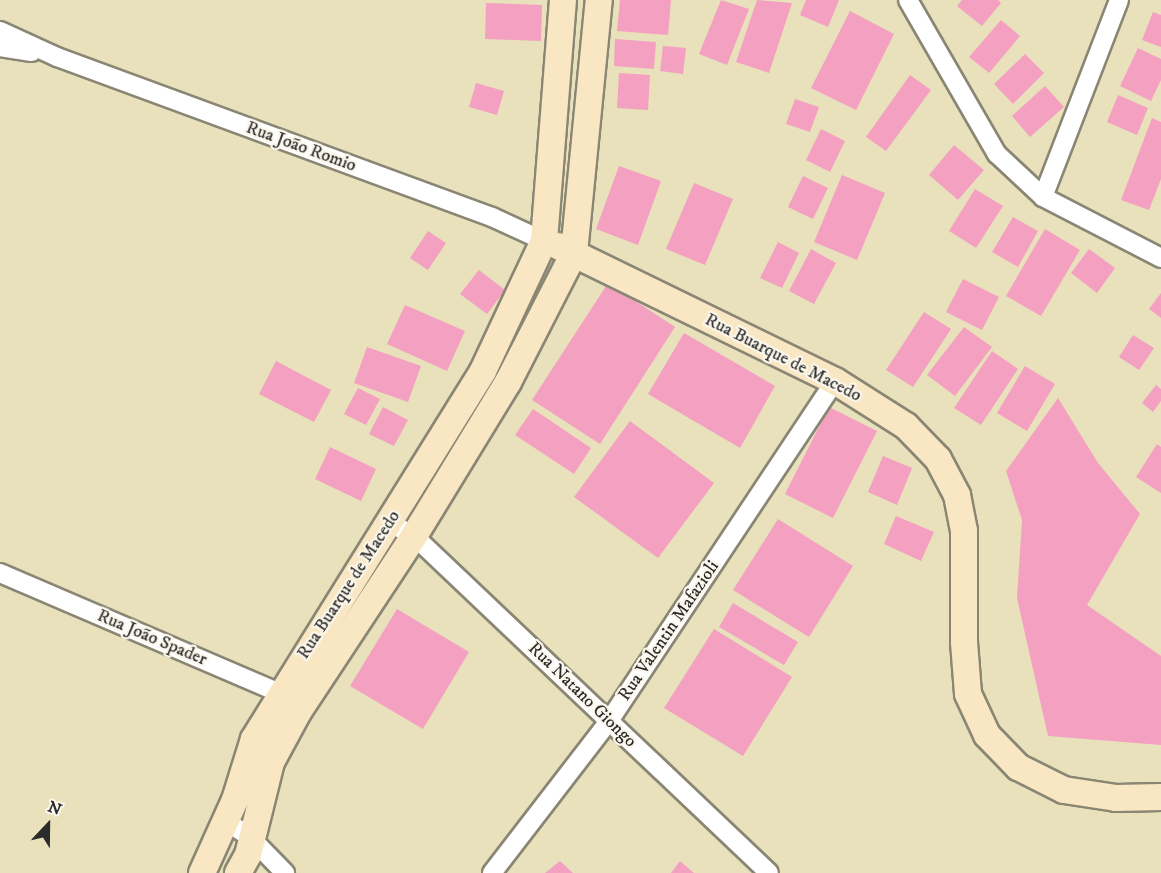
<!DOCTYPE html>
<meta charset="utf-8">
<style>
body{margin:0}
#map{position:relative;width:1161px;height:873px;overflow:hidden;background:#e8e1bc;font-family:"IM FELL DW Pica",serif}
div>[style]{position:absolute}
.building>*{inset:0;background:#f4a0c1}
.roads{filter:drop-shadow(2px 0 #8a8674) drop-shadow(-2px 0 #8a8674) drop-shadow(0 2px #8a8674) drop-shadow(0 -2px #8a8674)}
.street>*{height:18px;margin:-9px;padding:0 9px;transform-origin:9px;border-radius:9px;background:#fff}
.secondary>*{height:26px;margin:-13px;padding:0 13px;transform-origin:13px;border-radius:13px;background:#f9e7c3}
span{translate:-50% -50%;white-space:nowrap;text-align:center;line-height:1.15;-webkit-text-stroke:4.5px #fbf7ec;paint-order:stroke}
.street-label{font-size:18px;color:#2b2b2b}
.north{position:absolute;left:18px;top:795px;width:60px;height:60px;-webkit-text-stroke:4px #fbf7ec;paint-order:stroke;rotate:22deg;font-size:16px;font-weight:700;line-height:24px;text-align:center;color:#2b2b2b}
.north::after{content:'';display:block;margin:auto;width:21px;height:27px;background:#2b2b2b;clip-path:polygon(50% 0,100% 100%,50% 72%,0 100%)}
</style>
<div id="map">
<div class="building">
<div style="clip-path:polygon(620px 0,671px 0,668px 35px,617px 31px)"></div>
<div style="clip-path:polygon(721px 0,749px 9px,727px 65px,699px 54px)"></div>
<div style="clip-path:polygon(757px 0,792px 3px,769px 73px,736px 62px)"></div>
<div style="clip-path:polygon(806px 0,839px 0,828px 27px,800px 15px)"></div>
<div style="clip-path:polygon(962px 0,998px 0,1001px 3px,982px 26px,957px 6px)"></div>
<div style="clip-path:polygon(486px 3px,542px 5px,541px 41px,485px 39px)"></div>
<div style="clip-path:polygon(850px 11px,894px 34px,856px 110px,811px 88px)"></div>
<div style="clip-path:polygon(1153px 12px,1161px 15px,1161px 47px,1142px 40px)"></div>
<div style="clip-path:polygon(1001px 20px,1020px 36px,989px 73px,969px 57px)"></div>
<div style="clip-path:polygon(615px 39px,656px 42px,654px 69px,614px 66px)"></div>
<div style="clip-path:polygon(663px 46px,686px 48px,683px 74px,660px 71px)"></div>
<div style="clip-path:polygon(1138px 48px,1161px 59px,1161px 80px,1151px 101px,1120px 86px)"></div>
<div style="clip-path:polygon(1025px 54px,1044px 73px,1013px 104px,994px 84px)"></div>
<div style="clip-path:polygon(619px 73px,650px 75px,648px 110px,617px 108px)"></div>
<div style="clip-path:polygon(910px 75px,931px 90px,886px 151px,866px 137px)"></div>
<div style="clip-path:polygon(476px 83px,504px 91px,497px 115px,469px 107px)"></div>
<div style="clip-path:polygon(1045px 86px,1064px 107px,1030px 137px,1012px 116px)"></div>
<div style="clip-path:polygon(1118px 95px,1148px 108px,1137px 135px,1107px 122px)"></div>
<div style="clip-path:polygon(795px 99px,819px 107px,810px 132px,786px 124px)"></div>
<div style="clip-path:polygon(1152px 118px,1161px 122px,1161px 179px,1149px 210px,1121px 200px)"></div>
<div style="clip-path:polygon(821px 129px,845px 141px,830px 172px,806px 160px)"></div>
<div style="clip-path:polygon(954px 145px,984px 170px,958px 200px,929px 175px)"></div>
<div style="clip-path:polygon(619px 166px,661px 181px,638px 245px,596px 229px)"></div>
<div style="clip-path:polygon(842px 175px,885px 193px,857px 260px,814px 242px)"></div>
<div style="clip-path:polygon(803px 176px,828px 188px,813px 219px,788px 207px)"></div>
<div style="clip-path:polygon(694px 183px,733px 199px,705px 265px,666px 249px)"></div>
<div style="clip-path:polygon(975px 189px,1003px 206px,976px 248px,949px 231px)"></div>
<div style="clip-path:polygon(1013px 217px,1038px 231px,1018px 267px,992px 252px)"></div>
<div style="clip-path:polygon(1045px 229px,1080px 250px,1041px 316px,1006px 296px)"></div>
<div style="clip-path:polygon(428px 231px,446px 243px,428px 270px,410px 258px)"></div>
<div style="clip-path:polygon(778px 242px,799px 253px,782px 288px,760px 278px)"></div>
<div style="clip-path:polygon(811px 249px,836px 263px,814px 304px,789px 291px)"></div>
<div style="clip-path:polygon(1089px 249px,1115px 268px,1097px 293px,1071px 273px)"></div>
<div style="clip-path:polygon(479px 270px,505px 290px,487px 314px,460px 294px)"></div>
<div style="clip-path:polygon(963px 279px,999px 297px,982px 330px,946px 312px)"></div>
<div style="clip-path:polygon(608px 283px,675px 327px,600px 444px,532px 400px)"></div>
<div style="clip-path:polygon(1161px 293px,1161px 318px,1149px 309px)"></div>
<div style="clip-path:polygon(405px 305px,465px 331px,447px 371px,387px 344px)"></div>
<div style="clip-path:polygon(924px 312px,951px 329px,913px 387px,886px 370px)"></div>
<div style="clip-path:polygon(964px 327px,992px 347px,955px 396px,927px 375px)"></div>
<div style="clip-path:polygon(684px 333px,775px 386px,740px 448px,648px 394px)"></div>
<div style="clip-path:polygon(1133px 335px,1154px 348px,1139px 370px,1119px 357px)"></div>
<div style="clip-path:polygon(367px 347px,421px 366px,408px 402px,354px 383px)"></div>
<div style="clip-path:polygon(992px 351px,1018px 369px,981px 425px,954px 408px)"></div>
<div style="clip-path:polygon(276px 361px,331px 390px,314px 422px,259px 394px)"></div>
<div style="clip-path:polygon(1025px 366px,1055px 384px,1027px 431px,997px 413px)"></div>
<div style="clip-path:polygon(1156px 385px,1161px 389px,1161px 401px,1153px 412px,1142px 403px)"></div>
<div style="clip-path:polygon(358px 388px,380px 399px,366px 425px,344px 414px)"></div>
<div style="clip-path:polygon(1058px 398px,1098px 463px,1140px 514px,1087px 605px,1161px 656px,1161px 745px,1048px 736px,1017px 598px,1022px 520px,1006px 471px)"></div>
<div style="clip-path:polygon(383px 407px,408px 420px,394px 446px,369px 434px)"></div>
<div style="clip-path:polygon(829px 407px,877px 431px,833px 518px,785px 494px)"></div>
<div style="clip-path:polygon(533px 409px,591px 448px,574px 474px,515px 435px)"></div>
<div style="clip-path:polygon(630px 421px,714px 483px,658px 558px,574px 497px)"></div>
<div style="clip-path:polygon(1157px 444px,1161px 447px,1161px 493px,1136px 477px)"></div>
<div style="clip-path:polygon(330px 447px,376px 469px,361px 501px,315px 479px)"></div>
<div style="clip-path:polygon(883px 456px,912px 468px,897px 505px,868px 492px)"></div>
<div style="clip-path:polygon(896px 516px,934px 532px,921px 561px,884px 544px)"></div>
<div style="clip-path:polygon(778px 519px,853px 566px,809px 637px,733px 590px)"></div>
<div style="clip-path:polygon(733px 603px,798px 642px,784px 665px,719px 627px)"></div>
<div style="clip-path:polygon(397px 609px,469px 652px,423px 729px,350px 686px)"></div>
<div style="clip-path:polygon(714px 629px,792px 677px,743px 756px,664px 708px)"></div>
<div style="clip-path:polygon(560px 861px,573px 873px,545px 873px)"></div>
<div style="clip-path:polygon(680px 861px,694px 873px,671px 873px)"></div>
</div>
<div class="roads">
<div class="street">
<div style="left:908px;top:0;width:178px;rotate:60deg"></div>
<div style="left:997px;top:154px;width:63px;rotate:43.1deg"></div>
<div style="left:1043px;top:197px;width:133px;rotate:27.3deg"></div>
<div style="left:0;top:31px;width:63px;rotate:24.5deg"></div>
<div style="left:57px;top:57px;width:463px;rotate:20.2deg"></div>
<div style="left:492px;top:217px;width:57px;rotate:24.8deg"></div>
<div style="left:0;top:47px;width:32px;rotate:9deg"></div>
<div style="left:1043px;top:197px;width:211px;rotate:-68.9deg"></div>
<div style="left:390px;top:523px;width:27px;rotate:28deg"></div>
<div style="left:414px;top:536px;width:489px;rotate:43.5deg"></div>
<div style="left:0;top:573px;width:305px;rotate:23.2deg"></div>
<div style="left:280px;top:693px;width:12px;rotate:48deg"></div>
<div style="left:226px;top:821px;width:30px;rotate:34deg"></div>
<div style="left:251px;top:838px;width:49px;rotate:45.8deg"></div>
<div style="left:492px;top:873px;width:192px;rotate:-52.4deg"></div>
<div style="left:609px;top:721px;width:408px;rotate:-56.4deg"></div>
</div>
<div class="secondary">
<div style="left:558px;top:246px;width:308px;rotate:26deg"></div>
<div style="left:835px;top:381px;width:84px;rotate:32.4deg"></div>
<div style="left:906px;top:426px;width:46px;rotate:45.9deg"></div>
<div style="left:938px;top:459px;width:41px;rotate:62.2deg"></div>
<div style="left:957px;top:495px;width:37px;rotate:79deg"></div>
<div style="left:964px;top:531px;width:111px;rotate:90deg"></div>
<div style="left:964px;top:642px;width:52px;rotate:85.6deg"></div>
<div style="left:968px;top:694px;width:45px;rotate:65.1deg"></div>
<div style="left:987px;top:735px;width:45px;rotate:45.9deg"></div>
<div style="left:1018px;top:767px;width:51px;rotate:26.6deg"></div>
<div style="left:1064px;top:790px;width:53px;rotate:8.7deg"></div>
<div style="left:1116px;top:798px;width:45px;rotate:-1.3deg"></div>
<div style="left:202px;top:873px;width:80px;rotate:-65.7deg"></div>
<div style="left:235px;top:800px;width:64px;rotate:-72.7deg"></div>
<div style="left:254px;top:739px;width:433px;rotate:-58.1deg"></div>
<div style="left:483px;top:371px;width:144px;rotate:-64.9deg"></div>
<div style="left:544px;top:241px;width:242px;rotate:-85.5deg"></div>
<div style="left:238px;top:873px;width:21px;rotate:-61deg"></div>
<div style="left:248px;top:855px;width:96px;rotate:-76.1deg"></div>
<div style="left:271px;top:762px;width:57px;rotate:-61.6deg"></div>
<div style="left:298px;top:712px;width:211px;rotate:-56.6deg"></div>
<div style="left:414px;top:536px;width:180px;rotate:-58.6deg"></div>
<div style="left:508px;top:382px;width:145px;rotate:-62.9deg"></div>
<div style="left:574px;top:253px;width:254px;rotate:-84.4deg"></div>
</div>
</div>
<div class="street-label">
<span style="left:301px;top:147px;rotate:20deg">Rua João Romio</span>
<span style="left:783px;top:358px;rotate:27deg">Rua Buarque de Macedo</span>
<span style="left:349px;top:585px;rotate:-57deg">Rua Buarque de Macedo</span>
<span style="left:669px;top:631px;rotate:-56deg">Rua Valentin Mafazioli</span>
<span style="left:152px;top:638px;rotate:23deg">Rua João Spader</span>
<span style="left:582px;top:695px;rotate:44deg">Rua Natano Giongo</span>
</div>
<div class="north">N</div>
</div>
